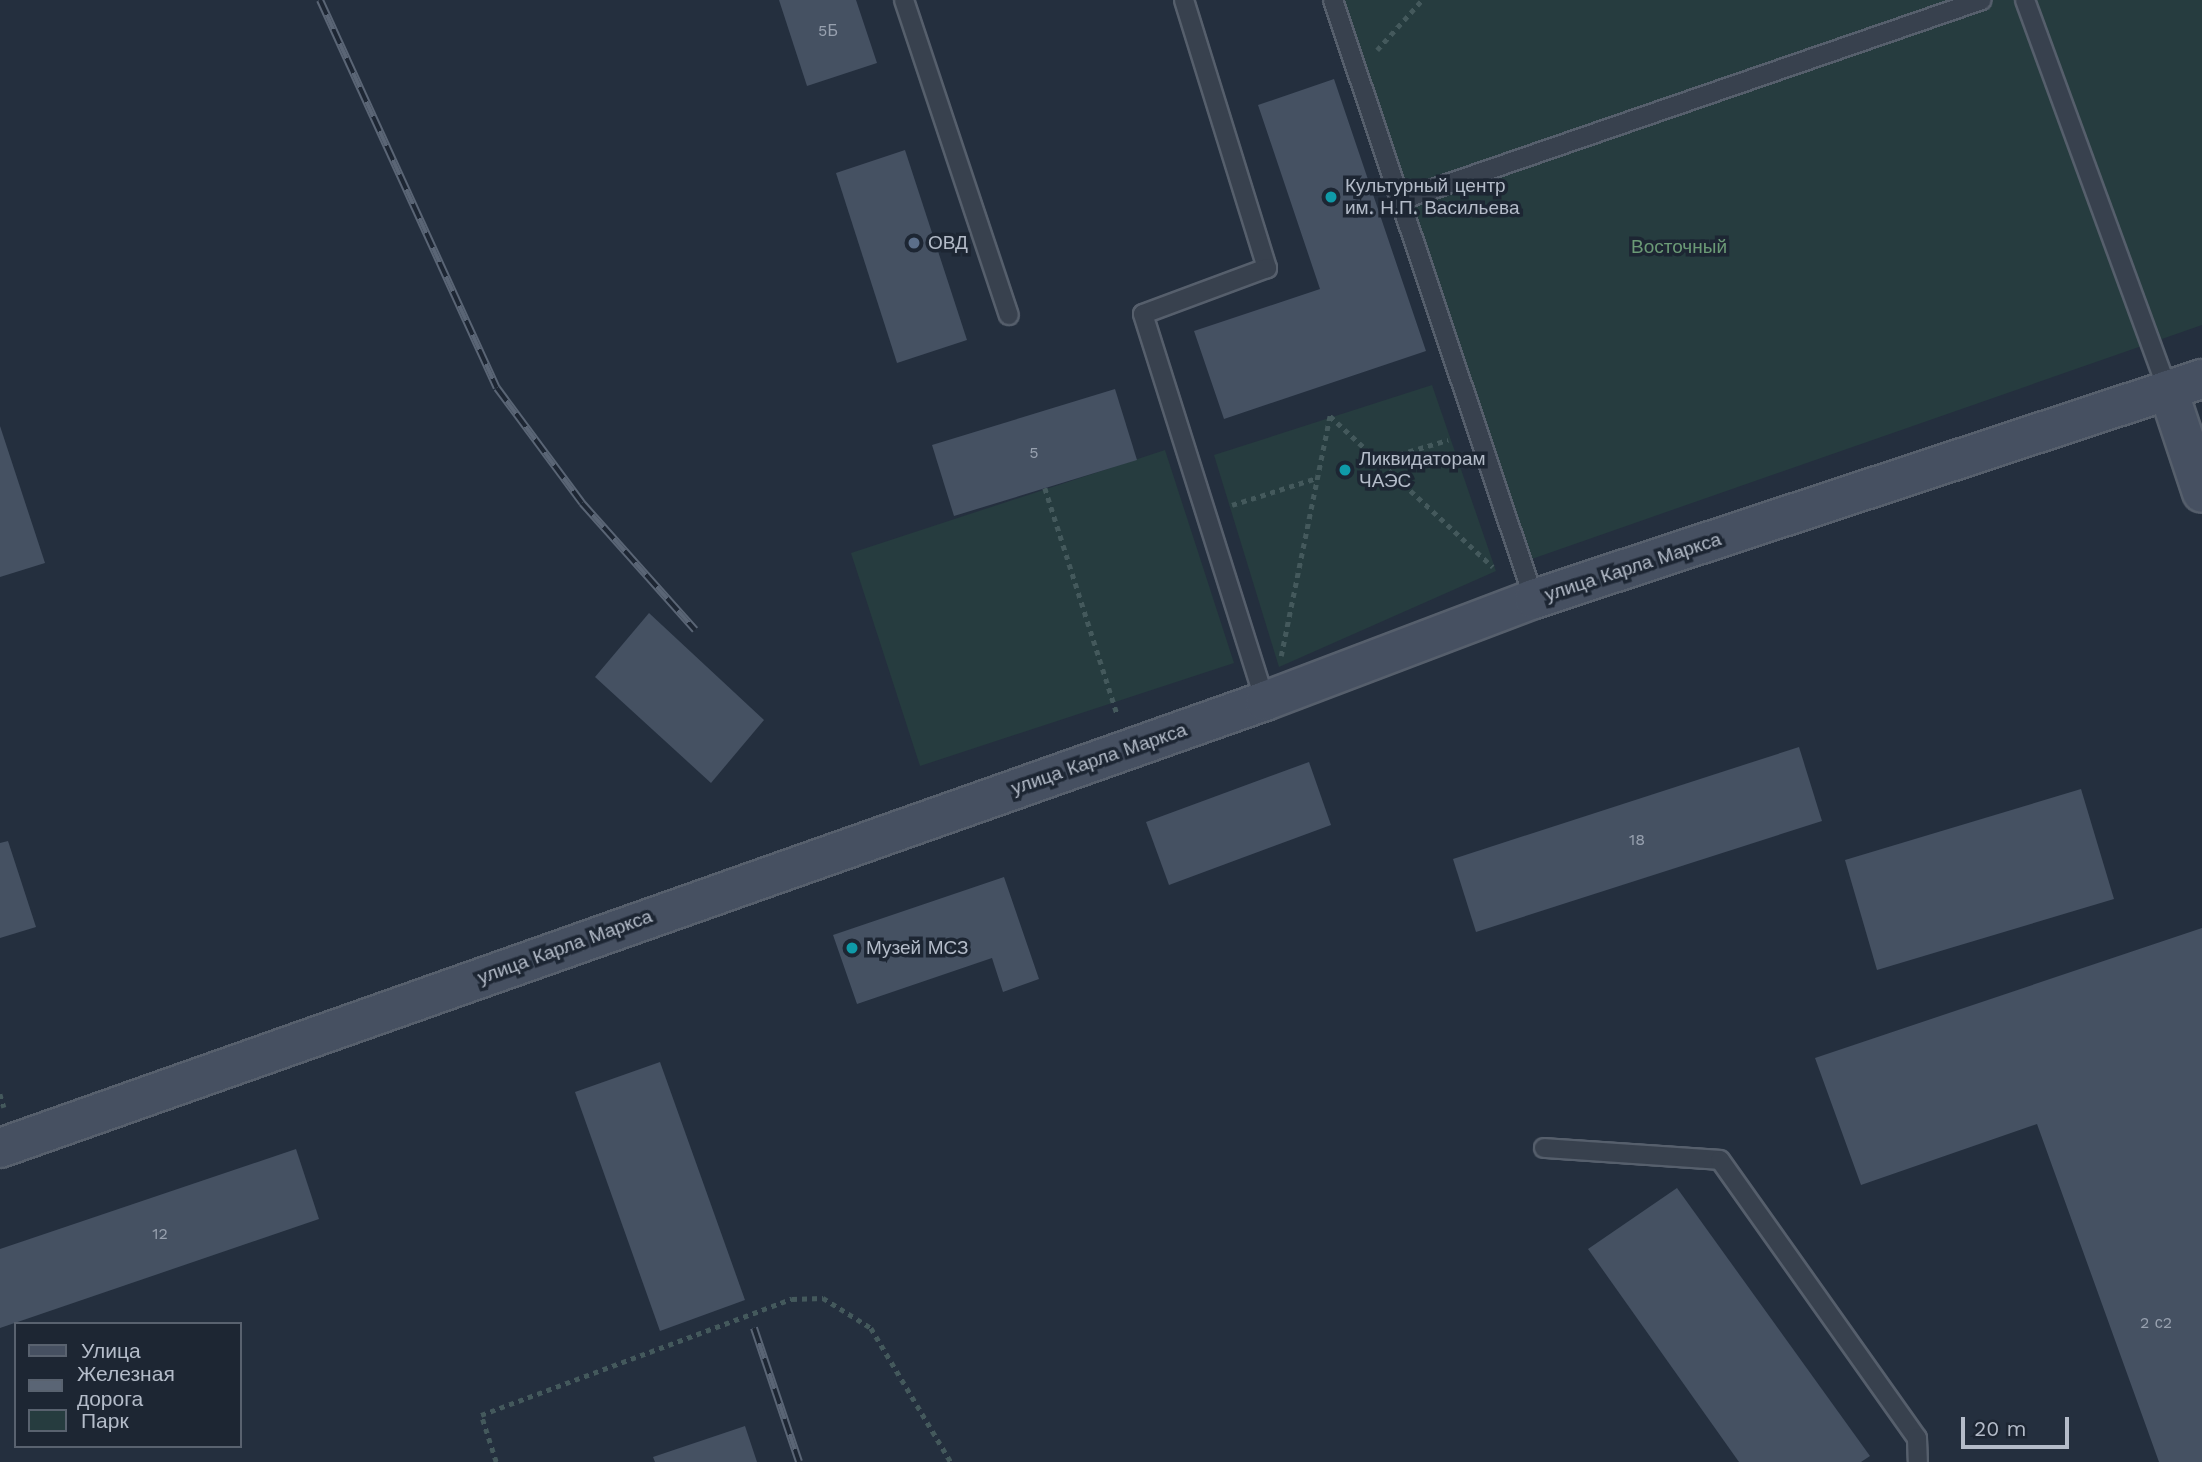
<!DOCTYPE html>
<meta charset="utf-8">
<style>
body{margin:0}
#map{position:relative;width:2202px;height:1462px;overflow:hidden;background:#242f3e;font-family:"Work Sans",sans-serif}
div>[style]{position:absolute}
.green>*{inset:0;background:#263c3f}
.building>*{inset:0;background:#455162}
.path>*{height:4.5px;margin-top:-2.25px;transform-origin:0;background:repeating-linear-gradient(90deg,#44595c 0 5px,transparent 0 10px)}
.roads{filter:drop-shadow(2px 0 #565f6c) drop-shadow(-2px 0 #565f6c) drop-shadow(0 2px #565f6c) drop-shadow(0 -2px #565f6c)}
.lane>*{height:18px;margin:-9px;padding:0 9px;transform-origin:9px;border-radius:9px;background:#38414e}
.secondary>*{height:38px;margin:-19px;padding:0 19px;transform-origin:19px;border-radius:19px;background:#465061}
.rail>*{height:8px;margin-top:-4px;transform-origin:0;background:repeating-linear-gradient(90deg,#1d2633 0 16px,#5a6575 0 32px);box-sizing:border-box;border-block:2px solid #5a6575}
.dots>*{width:19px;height:19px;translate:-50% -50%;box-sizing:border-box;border:4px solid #1d2633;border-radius:50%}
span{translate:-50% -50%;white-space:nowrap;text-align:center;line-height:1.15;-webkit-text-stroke:7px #1d2633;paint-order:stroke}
.number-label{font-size:16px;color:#98a1af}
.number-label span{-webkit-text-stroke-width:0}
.poi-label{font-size:19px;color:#b4bcc9}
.left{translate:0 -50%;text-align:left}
.park-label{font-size:19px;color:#6b9a76}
.street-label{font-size:19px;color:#b4bcc9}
.legend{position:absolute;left:14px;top:1322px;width:228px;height:126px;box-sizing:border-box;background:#1d2633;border:2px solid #59626f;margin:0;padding:9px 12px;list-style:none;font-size:21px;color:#b4bcc9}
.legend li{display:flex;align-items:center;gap:14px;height:35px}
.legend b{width:35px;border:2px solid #59626f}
.scale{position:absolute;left:1961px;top:1417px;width:108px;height:32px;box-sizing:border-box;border:4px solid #b4bcc9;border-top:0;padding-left:9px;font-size:21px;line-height:24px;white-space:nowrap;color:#b4bcc9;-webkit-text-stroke:5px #1d2633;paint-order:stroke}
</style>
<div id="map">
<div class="green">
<div style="clip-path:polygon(1340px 0,2202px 0,2202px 325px,1523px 562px)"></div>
<div style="clip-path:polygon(1432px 385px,1496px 571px,1279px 667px,1214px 455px)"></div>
<div style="clip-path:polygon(1165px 450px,1234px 663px,920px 766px,851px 553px)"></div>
</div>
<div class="building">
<div style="clip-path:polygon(779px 0,856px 0,877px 63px,807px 86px)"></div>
<div style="clip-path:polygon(1334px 79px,1426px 351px,1224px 419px,1194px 331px,1320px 289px,1258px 105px)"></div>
<div style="clip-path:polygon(905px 150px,967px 340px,897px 363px,836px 173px)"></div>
<div style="clip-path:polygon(1115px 389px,1137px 460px,954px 516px,932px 445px)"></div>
<div style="clip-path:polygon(0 426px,45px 563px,0 577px)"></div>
<div style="clip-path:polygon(649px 613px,764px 720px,711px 783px,595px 677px)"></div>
<div style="clip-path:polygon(1799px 747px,1822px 821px,1476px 932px,1453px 859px)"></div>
<div style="clip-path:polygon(1309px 762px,1331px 825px,1169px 885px,1146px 822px)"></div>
<div style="clip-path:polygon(2081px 789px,2114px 899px,1877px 970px,1845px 860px)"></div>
<div style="clip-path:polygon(8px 841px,36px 927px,0 938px,0 843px)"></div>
<div style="clip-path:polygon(1004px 877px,1039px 979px,1003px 992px,992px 958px,857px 1004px,833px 935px)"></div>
<div style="clip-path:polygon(2202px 928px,2202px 1462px,2159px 1462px,2037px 1124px,1861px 1185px,1815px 1058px)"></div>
<div style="clip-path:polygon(660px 1062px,745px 1300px,660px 1331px,575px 1092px)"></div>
<div style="clip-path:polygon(296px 1149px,319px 1219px,0 1328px,0 1249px)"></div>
<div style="clip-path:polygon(1677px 1188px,1870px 1456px,1861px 1462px,1739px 1462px,1588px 1249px)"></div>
<div style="clip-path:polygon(745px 1426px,757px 1462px,655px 1462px,653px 1457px)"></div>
</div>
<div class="path">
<div style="left:1377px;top:50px;width:67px;rotate:-48deg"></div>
<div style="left:1380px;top:460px;width:71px;rotate:-16.4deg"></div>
<div style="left:1045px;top:488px;width:237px;rotate:72.3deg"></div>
<div style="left:1232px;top:505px;width:86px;rotate:-17.6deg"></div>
<div style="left:1281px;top:656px;width:245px;rotate:-78.5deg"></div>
<div style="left:1330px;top:416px;width:222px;rotate:42.8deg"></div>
<div style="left:0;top:1094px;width:14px;rotate:73deg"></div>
<div style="left:496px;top:1462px;width:49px;rotate:-107.7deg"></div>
<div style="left:481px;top:1415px;width:332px;rotate:-20.5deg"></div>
<div style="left:792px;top:1299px;width:31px;rotate:-2deg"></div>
<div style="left:823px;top:1298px;width:57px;rotate:32deg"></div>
<div style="left:871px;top:1328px;width:156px;rotate:59.2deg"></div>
</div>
<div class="roads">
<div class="lane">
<div style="left:904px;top:0;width:332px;rotate:71.6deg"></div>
<div style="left:1184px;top:0;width:281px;rotate:72.8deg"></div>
<div style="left:1267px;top:268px;width:132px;rotate:159.6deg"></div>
<div style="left:1143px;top:314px;width:406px;rotate:72.5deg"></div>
<div style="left:1333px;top:0;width:632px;rotate:71.45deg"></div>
<div style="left:2025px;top:0;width:415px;rotate:69.9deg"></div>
<div style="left:1401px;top:200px;width:614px;rotate:-19deg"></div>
<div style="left:1544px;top:1148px;width:176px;rotate:3.9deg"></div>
<div style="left:1720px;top:1160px;width:341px;rotate:54.7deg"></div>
<div style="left:1917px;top:1438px;width:24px;rotate:88deg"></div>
</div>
<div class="secondary">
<div style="left:2168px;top:390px;width:108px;rotate:71.7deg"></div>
<div style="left:0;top:1148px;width:1342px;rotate:-19.46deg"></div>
<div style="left:1265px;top:701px;width:288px;rotate:-20.8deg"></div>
<div style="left:1534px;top:599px;width:703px;rotate:-18.23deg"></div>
</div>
</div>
<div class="rail">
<div style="left:320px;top:0;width:426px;rotate:65.5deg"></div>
<div style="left:497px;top:388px;width:143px;rotate:53.5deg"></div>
<div style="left:582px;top:503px;width:170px;rotate:48.3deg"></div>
<div style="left:754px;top:1328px;width:141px;rotate:71.4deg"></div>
</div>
<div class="dots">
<div style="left:1331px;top:197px;background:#0f9aa8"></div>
<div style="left:914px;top:243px;background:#5c6f8a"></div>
<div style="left:1345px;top:470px;background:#0f9aa8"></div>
<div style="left:852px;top:948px;background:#0f9aa8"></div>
</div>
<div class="number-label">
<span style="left:828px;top:31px">5Б</span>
<span style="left:1034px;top:453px">5</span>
<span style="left:1637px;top:840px">18</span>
<span style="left:160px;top:1234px">12</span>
<span style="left:2156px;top:1323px">2 с2</span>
</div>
<div class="poi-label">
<span class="left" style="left:1345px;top:197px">Культурный центр<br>им. Н.П. Васильева</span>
<span class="left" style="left:928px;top:243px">ОВД</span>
<span class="left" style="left:1359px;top:470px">Ликвидаторам<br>ЧАЭС</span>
<span class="left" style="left:866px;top:948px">Музей МСЗ</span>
</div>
<div class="park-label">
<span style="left:1679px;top:247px">Восточный</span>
</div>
<div class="street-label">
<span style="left:1633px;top:567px;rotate:-18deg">улица Карла Маркса</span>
<span style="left:1099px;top:759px;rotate:-19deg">улица Карла Маркса</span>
<span style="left:565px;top:947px;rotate:-20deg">улица Карла Маркса</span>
</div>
<ul class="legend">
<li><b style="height:9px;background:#465061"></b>Улица</li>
<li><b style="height:9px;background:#5a6575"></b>Железная дорога</li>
<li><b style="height:19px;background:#263c3f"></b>Парк</li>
</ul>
<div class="scale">20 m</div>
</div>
